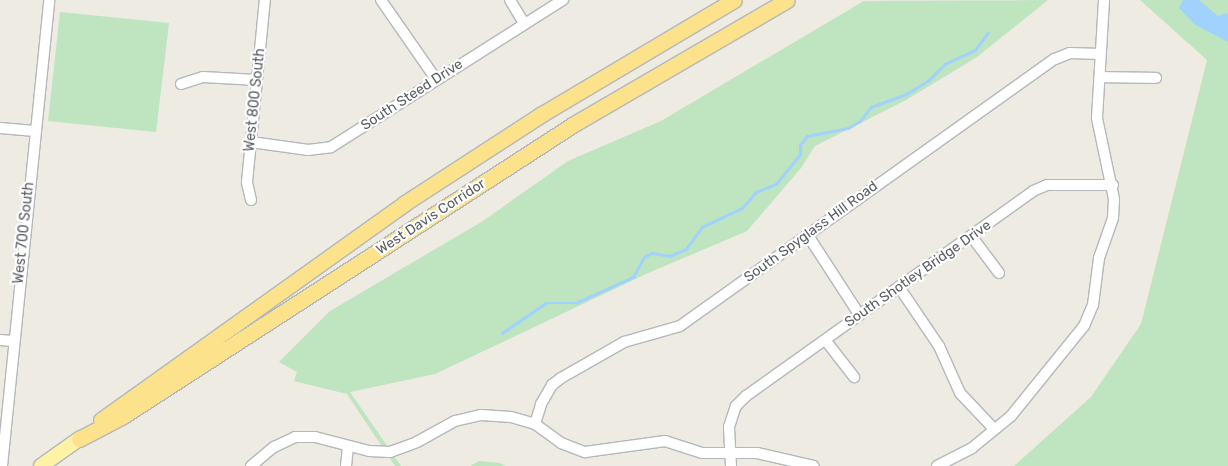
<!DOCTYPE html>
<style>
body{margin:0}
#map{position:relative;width:1228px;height:466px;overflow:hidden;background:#edebe2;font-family:Rubik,sans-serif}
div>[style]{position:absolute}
.green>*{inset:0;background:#bee4c0}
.water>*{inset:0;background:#a1d2fd}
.stream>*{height:2.5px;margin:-1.25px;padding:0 1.25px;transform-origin:1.25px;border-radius:1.25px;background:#a1d2fd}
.roads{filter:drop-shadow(1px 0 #b4b8bc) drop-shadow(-1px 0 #b4b8bc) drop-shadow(0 1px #b4b8bc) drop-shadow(0 -1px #b4b8bc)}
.minor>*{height:10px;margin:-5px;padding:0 5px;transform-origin:5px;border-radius:5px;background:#fff}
.major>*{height:14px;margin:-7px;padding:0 7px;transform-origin:7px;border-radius:7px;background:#fdf2a6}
.highway>*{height:15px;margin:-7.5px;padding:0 7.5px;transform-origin:7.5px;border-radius:7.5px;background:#fbe28b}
span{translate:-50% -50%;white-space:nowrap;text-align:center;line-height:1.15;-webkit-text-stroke:4.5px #fff;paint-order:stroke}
.street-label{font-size:14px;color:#5a5e62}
</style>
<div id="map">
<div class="green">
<div style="clip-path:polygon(1048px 0,977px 57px,906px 100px,815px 146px,801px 168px,747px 231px,646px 274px,435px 374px,350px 392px,401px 466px,395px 466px,347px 394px,294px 381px,297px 372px,279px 362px,330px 311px,483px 221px,568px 161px,661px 121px,864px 1px)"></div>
<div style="clip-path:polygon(1140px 0,1228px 0,1228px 466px,1014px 466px,1091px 397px,1141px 324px,1207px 60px)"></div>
<div style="clip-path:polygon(60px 12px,169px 23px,156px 132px,48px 121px)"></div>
<div style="clip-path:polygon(479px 461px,500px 463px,505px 466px,470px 466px)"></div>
</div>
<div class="water">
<div style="clip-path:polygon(1183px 0,1199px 0,1218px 16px,1228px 13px,1228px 42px,1194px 24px,1179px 8px)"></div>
</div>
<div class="stream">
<div style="left:502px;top:333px;width:53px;rotate:-34.3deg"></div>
<div style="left:546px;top:303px;width:30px"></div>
<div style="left:576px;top:303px;width:63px;rotate:-24.5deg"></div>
<div style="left:633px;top:277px;width:23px;rotate:-61deg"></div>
<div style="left:644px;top:257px;width:9px;rotate:-27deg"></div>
<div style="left:652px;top:253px;width:18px;rotate:9deg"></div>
<div style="left:670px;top:256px;width:17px;rotate:-24deg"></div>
<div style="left:686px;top:249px;width:27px;rotate:-54deg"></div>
<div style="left:702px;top:227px;width:44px;rotate:-25.4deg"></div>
<div style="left:742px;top:208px;width:21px;rotate:-49deg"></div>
<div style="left:756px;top:192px;width:22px;rotate:-22deg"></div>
<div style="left:776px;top:184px;width:38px;rotate:-51deg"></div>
<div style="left:800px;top:154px;width:9px;rotate:-90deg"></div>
<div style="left:800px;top:145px;width:11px;rotate:-52deg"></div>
<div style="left:807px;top:136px;width:42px;rotate:-11deg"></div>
<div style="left:848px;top:128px;width:14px;rotate:-30deg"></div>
<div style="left:860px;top:121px;width:18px;rotate:-52deg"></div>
<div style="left:871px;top:107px;width:37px;rotate:-20deg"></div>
<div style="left:906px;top:94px;width:26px;rotate:-31deg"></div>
<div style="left:928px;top:81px;width:24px;rotate:-45deg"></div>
<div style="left:945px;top:64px;width:33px;rotate:-25deg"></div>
<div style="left:975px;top:50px;width:21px;rotate:-53deg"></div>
</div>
<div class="roads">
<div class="minor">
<div style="left:381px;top:0;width:96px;rotate:55.2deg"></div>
<div style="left:510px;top:0;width:27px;rotate:59deg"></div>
<div style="left:1100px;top:77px;width:56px;rotate:1deg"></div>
<div style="left:181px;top:84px;width:23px;rotate:-18deg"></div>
<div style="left:203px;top:77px;width:54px;rotate:3.2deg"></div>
<div style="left:0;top:128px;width:35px;rotate:5deg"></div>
<div style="left:251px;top:142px;width:58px;rotate:8deg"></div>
<div style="left:308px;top:150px;width:23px;rotate:-7deg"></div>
<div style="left:331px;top:147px;width:275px;rotate:-32.4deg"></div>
<div style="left:251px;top:200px;width:18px;rotate:-103deg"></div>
<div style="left:247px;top:182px;width:183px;rotate:-84.4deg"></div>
<div style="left:807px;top:234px;width:95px;rotate:57deg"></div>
<div style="left:972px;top:237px;width:45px;rotate:53.1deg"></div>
<div style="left:899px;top:287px;width:71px;rotate:55.9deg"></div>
<div style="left:939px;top:346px;width:51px;rotate:65.9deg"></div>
<div style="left:960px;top:393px;width:50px;rotate:46.6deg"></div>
<div style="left:0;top:340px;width:13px;rotate:4deg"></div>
<div style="left:826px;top:341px;width:46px;rotate:52.1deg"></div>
<div style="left:535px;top:424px;width:21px;rotate:-73deg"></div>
<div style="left:541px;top:404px;width:22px;rotate:-60deg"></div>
<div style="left:552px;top:385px;width:11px;rotate:-38deg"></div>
<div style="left:561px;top:378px;width:73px;rotate:-29.7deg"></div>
<div style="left:624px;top:342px;width:58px;rotate:-15.9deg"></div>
<div style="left:680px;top:326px;width:460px;rotate:-35.5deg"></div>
<div style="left:1055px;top:59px;width:16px;rotate:-22deg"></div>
<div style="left:1070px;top:53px;width:30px;rotate:2deg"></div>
<div style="left:2px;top:466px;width:468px;rotate:-84.2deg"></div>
<div style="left:251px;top:466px;width:30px;rotate:-40deg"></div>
<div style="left:274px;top:447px;width:23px;rotate:-25deg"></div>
<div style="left:295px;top:437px;width:20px"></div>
<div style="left:315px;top:437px;width:56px;rotate:14.5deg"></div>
<div style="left:369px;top:451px;width:21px;rotate:3deg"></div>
<div style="left:390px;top:452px;width:29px;rotate:-20deg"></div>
<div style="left:417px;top:442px;width:43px;rotate:-28.9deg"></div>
<div style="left:455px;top:421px;width:27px;rotate:-13deg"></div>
<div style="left:481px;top:415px;width:30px;rotate:4deg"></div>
<div style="left:511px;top:417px;width:25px;rotate:16deg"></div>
<div style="left:535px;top:424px;width:32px;rotate:36deg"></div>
<div style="left:561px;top:443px;width:26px;rotate:21deg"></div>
<div style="left:585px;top:452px;width:81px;rotate:-7.8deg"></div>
<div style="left:665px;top:441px;width:39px;rotate:18deg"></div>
<div style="left:702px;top:453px;width:55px"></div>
<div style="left:757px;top:453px;width:58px;rotate:12.8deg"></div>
<div style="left:346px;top:466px;width:20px;rotate:-84deg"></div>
<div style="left:731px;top:466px;width:39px;rotate:-93deg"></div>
<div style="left:729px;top:427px;width:22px;rotate:-72deg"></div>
<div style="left:736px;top:406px;width:14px;rotate:-45deg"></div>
<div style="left:746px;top:396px;width:353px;rotate:-35.5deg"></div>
<div style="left:1033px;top:191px;width:15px;rotate:-23deg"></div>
<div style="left:1047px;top:185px;width:66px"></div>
<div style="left:937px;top:466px;width:39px;rotate:-27deg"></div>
<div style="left:972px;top:448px;width:50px;rotate:-39.4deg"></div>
<div style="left:1011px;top:416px;width:116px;rotate:-51deg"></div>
<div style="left:1084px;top:326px;width:23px;rotate:-67deg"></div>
<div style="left:1093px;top:305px;width:47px;rotate:-82.7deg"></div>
<div style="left:1099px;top:258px;width:42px;rotate:-70.7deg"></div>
<div style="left:1113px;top:218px;width:19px;rotate:-87deg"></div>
<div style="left:1114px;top:199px;width:83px;rotate:-101.9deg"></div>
<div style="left:1097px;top:118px;width:118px;rotate:-86.6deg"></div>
</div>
<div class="major">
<div style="left:41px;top:466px;width:47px;rotate:-35.4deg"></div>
</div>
<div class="highway">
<div style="left:101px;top:420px;width:374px;rotate:-35.5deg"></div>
<div style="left:405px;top:203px;width:163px;rotate:-33deg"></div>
<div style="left:542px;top:114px;width:223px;rotate:-30.7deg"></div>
<div style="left:79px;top:439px;width:50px;rotate:-27.6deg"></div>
<div style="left:123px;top:416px;width:537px;rotate:-32.92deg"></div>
<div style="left:574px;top:124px;width:246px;rotate:-30.2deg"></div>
</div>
</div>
<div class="street-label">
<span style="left:412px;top:95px;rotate:-33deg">South Steed Drive</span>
<span style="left:255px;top:100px;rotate:-84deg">West 800 South</span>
<span style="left:431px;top:217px;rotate:-33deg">West Davis Corridor</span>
<span style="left:811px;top:232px;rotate:-36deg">South Spyglass Hill Road</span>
<span style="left:24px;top:233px;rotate:-84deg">West 700 South</span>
<span style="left:918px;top:274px;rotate:-35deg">South Shotley Bridge Drive</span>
</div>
</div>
